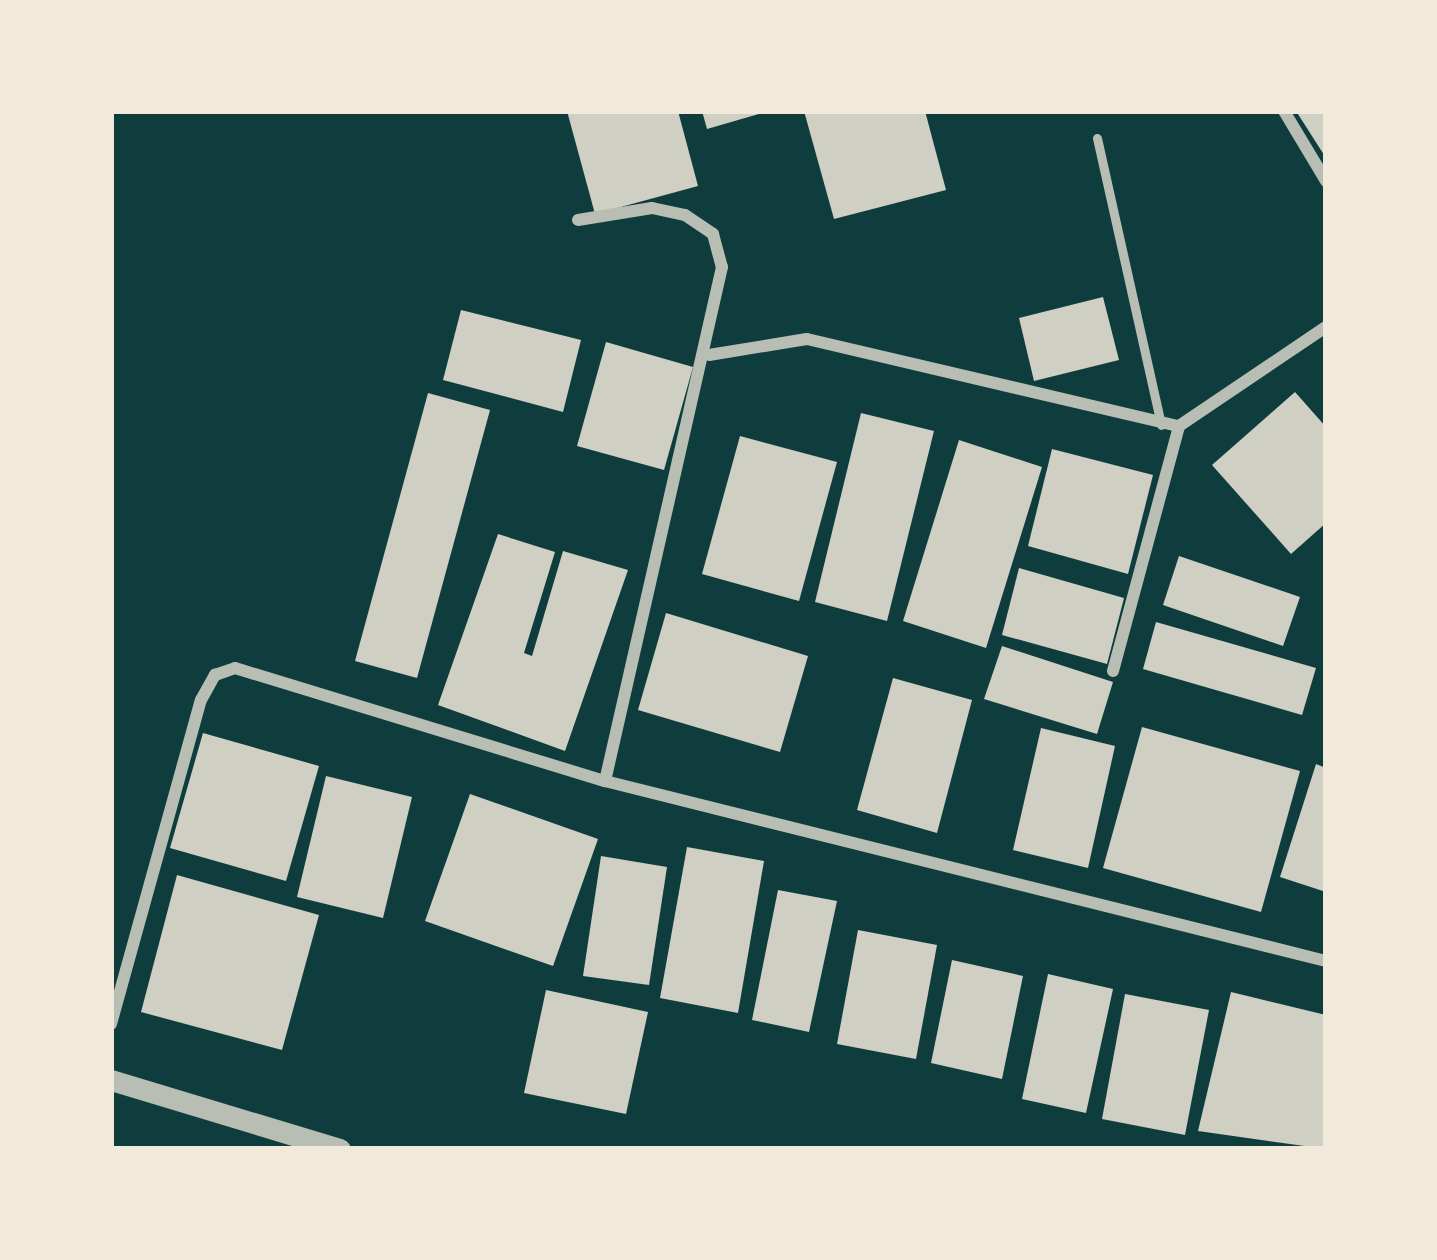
<!DOCTYPE html>
<style>
body{margin:0}
#map{position:relative;width:1437px;height:1260px;overflow:hidden;background:#0f3d3e;font-family:"Noto Sans",sans-serif}
div>[style]{position:absolute}
.building>*{inset:0;background:#cfcfc3}
.service>*{height:9px;margin:-4.5px;padding:0 4.5px;transform-origin:4.5px;border-radius:4.5px;background:#b8beb3}
.minor>*{height:12px;margin:-6px;padding:0 6px;transform-origin:6px;border-radius:6px;background:#b8beb3}
.tertiary>*{height:21px;margin:-10.5px;padding:0 10.5px;transform-origin:10.5px;border-radius:10.5px;background:#b8beb3}
span{translate:-50% -50%;white-space:nowrap;text-align:center;line-height:1.15;-webkit-text-stroke:10px #f1e9da;paint-order:stroke}
.frame{position:absolute;inset:0;border:114px solid #f1e9da;pointer-events:none}
</style>
<div id="map">
<div class="building">
<div style="clip-path:polygon(567px 111px,678px 111px,698px 186px,595px 214px)"></div>
<div style="clip-path:polygon(702px 111px,765px 111px,766px 112px,707px 129px)"></div>
<div style="clip-path:polygon(804px 111px,925px 111px,946px 190px,834px 219px)"></div>
<div style="clip-path:polygon(1296px 111px,1326px 111px,1326px 158px)"></div>
<div style="clip-path:polygon(1103px 297px,1119px 360px,1034px 381px,1019px 318px)"></div>
<div style="clip-path:polygon(461px 310px,581px 340px,563px 412px,443px 380px)"></div>
<div style="clip-path:polygon(606px 342px,693px 367px,664px 470px,577px 446px)"></div>
<div style="clip-path:polygon(1295px 392px,1326px 427px,1326px 523px,1291px 554px,1212px 465px)"></div>
<div style="clip-path:polygon(428px 393px,490px 410px,417px 678px,355px 661px)"></div>
<div style="clip-path:polygon(861px 413px,934px 431px,887px 621px,815px 602px)"></div>
<div style="clip-path:polygon(740px 436px,837px 462px,799px 601px,702px 574px)"></div>
<div style="clip-path:polygon(959px 440px,1042px 467px,986px 648px,903px 621px)"></div>
<div style="clip-path:polygon(1052px 449px,1153px 475px,1128px 574px,1028px 546px)"></div>
<div style="clip-path:polygon(498px 534px,555px 552px,524px 653px,532px 656px,563px 551px,628px 570px,565px 751px,438px 705px)"></div>
<div style="clip-path:polygon(1179px 556px,1300px 597px,1283px 646px,1163px 605px)"></div>
<div style="clip-path:polygon(1019px 568px,1124px 598px,1107px 664px,1002px 635px)"></div>
<div style="clip-path:polygon(666px 613px,808px 656px,780px 752px,638px 710px)"></div>
<div style="clip-path:polygon(1156px 622px,1316px 668px,1302px 715px,1143px 669px)"></div>
<div style="clip-path:polygon(1002px 646px,1113px 682px,1097px 734px,984px 699px)"></div>
<div style="clip-path:polygon(893px 678px,972px 700px,937px 833px,857px 810px)"></div>
<div style="clip-path:polygon(1142px 727px,1300px 771px,1261px 912px,1103px 868px)"></div>
<div style="clip-path:polygon(1041px 728px,1115px 746px,1088px 868px,1013px 850px)"></div>
<div style="clip-path:polygon(203px 733px,319px 766px,286px 881px,170px 848px)"></div>
<div style="clip-path:polygon(1316px 764px,1326px 768px,1326px 892px,1280px 877px)"></div>
<div style="clip-path:polygon(326px 776px,412px 797px,383px 918px,297px 897px)"></div>
<div style="clip-path:polygon(470px 794px,598px 839px,553px 966px,425px 921px)"></div>
<div style="clip-path:polygon(687px 847px,764px 861px,738px 1013px,660px 998px)"></div>
<div style="clip-path:polygon(601px 856px,667px 867px,649px 985px,583px 976px)"></div>
<div style="clip-path:polygon(177px 875px,319px 915px,282px 1050px,141px 1012px)"></div>
<div style="clip-path:polygon(778px 890px,837px 901px,809px 1032px,752px 1020px)"></div>
<div style="clip-path:polygon(858px 930px,937px 945px,916px 1059px,837px 1044px)"></div>
<div style="clip-path:polygon(952px 960px,1023px 976px,1002px 1079px,931px 1063px)"></div>
<div style="clip-path:polygon(1048px 974px,1113px 989px,1086px 1113px,1022px 1099px)"></div>
<div style="clip-path:polygon(546px 990px,648px 1012px,626px 1114px,524px 1093px)"></div>
<div style="clip-path:polygon(1231px 992px,1326px 1015px,1326px 1149px,1198px 1131px)"></div>
<div style="clip-path:polygon(1125px 994px,1209px 1010px,1185px 1135px,1102px 1119px)"></div>
</div>
<div class="service">
<div style="left:1097px;top:138px;width:294px;rotate:77.4deg"></div>
</div>
<div class="minor">
<div style="left:1284px;top:111px;width:82px;rotate:59deg"></div>
<div style="left:578px;top:220px;width:75px;rotate:-9.2deg"></div>
<div style="left:652px;top:208px;width:34px;rotate:12deg"></div>
<div style="left:685px;top:215px;width:34px;rotate:34deg"></div>
<div style="left:713px;top:234px;width:34px;rotate:75deg"></div>
<div style="left:722px;top:267px;width:527px;rotate:102.82deg"></div>
<div style="left:709px;top:355px;width:99px;rotate:-9.3deg"></div>
<div style="left:807px;top:339px;width:382px;rotate:13.2deg"></div>
<div style="left:1179px;top:426px;width:177px;rotate:-34deg"></div>
<div style="left:1113px;top:671px;width:254px;rotate:-74.9deg"></div>
<div style="left:111px;top:1024px;width:336px;rotate:-74.5deg"></div>
<div style="left:201px;top:700px;width:29px;rotate:-61deg"></div>
<div style="left:215px;top:675px;width:21px;rotate:-19deg"></div>
<div style="left:235px;top:668px;width:387px;rotate:17deg"></div>
<div style="left:605px;top:781px;width:743px;rotate:14.02deg"></div>
</div>
<div class="tertiary">
<div style="left:111px;top:1080px;width:239px;rotate:16.8deg"></div>
</div>
<div class="frame"></div>
</div>
